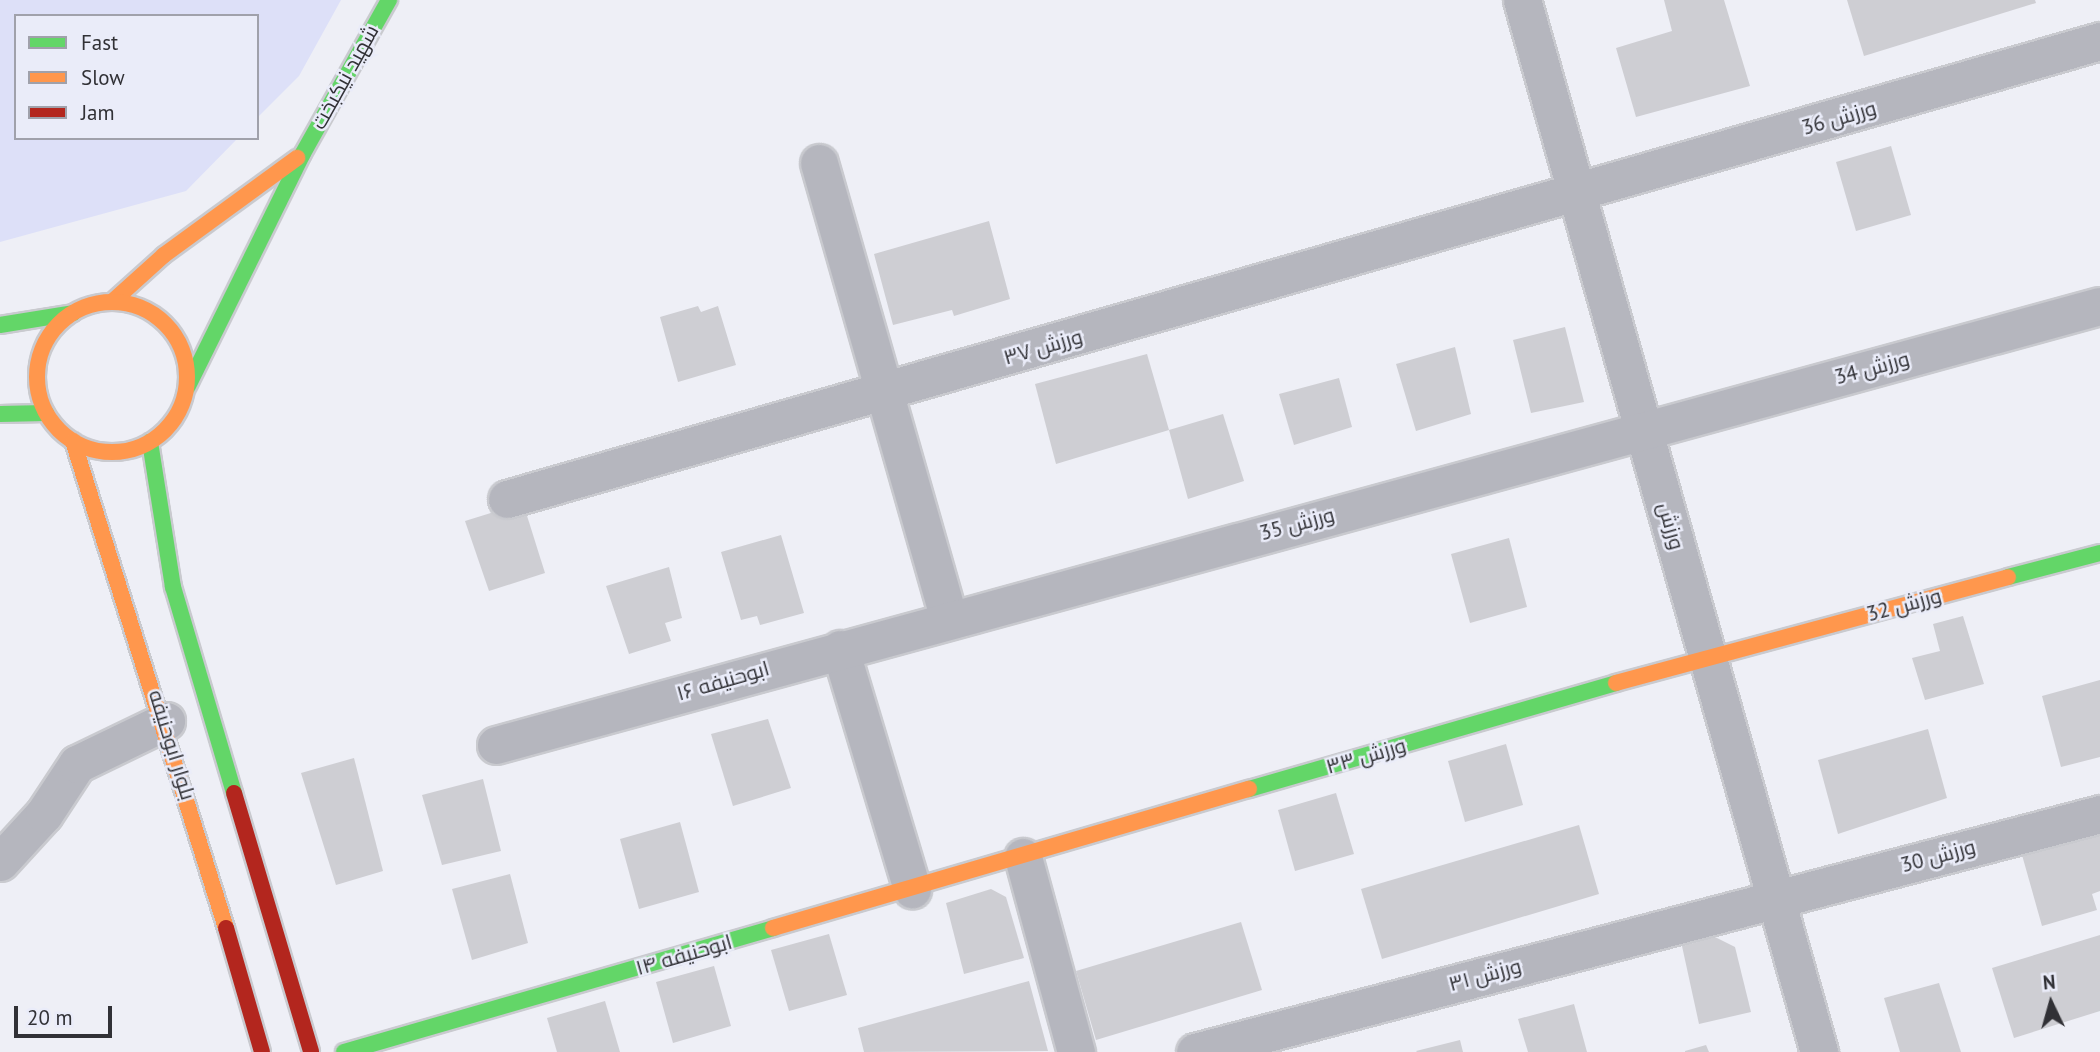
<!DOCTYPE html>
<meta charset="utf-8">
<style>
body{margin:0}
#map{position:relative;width:2100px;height:1052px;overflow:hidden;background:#eeeff6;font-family:"PT Sans",Cairo,sans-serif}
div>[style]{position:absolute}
.green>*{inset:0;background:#dde0f8}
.building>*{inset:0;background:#ceced3}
.roads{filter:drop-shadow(2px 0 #c9cacf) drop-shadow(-2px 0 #c9cacf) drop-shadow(0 2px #c9cacf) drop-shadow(0 -2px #c9cacf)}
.street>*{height:37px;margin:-18.5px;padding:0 18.5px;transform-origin:18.5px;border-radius:18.5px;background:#b5b6be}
.fast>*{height:16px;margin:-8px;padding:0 8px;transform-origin:8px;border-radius:8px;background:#63d668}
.slow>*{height:16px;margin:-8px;padding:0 8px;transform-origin:8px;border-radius:8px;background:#ff974d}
.slow>.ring{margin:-8px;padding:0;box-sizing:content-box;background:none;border:16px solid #ff974d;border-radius:50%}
.jam>*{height:16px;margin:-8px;padding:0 8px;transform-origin:8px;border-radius:8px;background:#b3261e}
span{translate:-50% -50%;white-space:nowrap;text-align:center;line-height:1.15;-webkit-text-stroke:5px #eaecf9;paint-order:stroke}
.street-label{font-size:21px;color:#313136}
.legend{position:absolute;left:14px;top:14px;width:245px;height:126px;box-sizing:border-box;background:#eaecf9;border:2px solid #a0a1ab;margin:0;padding:9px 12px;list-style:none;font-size:21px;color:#313136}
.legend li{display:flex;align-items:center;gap:14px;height:35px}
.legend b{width:35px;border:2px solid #a0a1ab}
.north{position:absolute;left:2016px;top:968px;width:70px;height:70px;-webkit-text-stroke:5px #eaecf9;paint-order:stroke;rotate:355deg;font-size:19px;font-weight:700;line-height:28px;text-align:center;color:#313136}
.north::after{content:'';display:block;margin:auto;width:24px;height:32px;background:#313136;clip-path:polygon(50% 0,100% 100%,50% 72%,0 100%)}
.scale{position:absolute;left:14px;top:1006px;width:98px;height:32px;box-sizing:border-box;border:4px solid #313136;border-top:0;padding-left:9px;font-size:21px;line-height:24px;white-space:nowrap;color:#313136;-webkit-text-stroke:5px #eaecf9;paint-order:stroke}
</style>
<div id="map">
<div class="green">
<div style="clip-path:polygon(0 0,341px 0,299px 76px,257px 118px,257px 16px,16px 16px,16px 138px,238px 138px,186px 191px,0 242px)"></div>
</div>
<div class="building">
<div style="clip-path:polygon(1664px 0,1724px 0,1750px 86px,1636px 117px,1616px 48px,1672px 31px)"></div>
<div style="clip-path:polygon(1847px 0,2035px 0,2036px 3px,1864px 56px)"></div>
<div style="clip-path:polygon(1891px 146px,1911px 215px,1856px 231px,1836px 162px)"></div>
<div style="clip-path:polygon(989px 221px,1010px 299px,954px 316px,952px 310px,893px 325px,874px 254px)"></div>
<div style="clip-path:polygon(698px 306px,701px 312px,718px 306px,736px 365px,678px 382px,660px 317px)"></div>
<div style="clip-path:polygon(1565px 327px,1584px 402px,1531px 413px,1513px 340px)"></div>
<div style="clip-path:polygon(1455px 347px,1471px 414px,1416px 431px,1396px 364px)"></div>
<div style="clip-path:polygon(1147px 354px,1169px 430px,1056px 464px,1035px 384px)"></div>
<div style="clip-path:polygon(1339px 378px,1352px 427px,1294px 445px,1279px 394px)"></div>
<div style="clip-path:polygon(1223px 414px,1244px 481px,1188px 499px,1169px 430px)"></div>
<div style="clip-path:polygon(523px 503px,545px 573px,489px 591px,465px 521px)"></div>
<div style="clip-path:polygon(781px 535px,804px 613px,760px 625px,757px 616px,741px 620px,721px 552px)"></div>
<div style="clip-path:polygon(1509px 538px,1527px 607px,1470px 623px,1451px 554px)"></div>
<div style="clip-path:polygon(669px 567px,682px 618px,665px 623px,671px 641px,629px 654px,606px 586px)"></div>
<div style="clip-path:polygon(1963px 616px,1984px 684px,1925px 700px,1912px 658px,1940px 651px,1933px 624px)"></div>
<div style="clip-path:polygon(2100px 680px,2100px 757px,2061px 767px,2042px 696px)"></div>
<div style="clip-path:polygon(768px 719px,791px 788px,733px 806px,711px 734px)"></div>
<div style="clip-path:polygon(1928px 729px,1947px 798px,1838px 834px,1818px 760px)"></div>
<div style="clip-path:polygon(1506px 744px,1523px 805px,1465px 822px,1448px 761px)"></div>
<div style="clip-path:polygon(354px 758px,383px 871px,336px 885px,301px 773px)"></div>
<div style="clip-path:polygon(483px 779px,501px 851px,442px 865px,422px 795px)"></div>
<div style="clip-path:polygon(1336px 793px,1354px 854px,1295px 871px,1278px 810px)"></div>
<div style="clip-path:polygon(680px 822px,699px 892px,639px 909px,620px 839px)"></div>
<div style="clip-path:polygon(1579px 825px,1599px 894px,1382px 959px,1361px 889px)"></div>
<div style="clip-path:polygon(2100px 831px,2100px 891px,2092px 894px,2097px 910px,2042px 926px,2022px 855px)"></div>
<div style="clip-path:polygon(510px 874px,528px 943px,472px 960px,452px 889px)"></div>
<div style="clip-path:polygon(991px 889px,1006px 897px,1024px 958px,964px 974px,946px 903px)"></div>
<div style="clip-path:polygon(1241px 922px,1262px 990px,1096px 1040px,1076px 971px)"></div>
<div style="clip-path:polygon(829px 934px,847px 995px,789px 1011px,771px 950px)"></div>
<div style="clip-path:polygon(2100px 935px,2100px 1011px,2014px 1038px,1992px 968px)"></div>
<div style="clip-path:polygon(1715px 937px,1735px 947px,1751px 1012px,1699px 1024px,1682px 946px)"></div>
<div style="clip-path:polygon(714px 966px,731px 1026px,673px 1043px,656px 982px)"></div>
<div style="clip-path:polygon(1029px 981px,1048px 1051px,864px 1052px,858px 1028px)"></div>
<div style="clip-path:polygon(1939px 983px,1961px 1052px,1900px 1052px,1884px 998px)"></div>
<div style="clip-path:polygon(605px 1001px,620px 1052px,557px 1052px,547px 1018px)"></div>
<div style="clip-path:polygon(1574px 1004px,1587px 1052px,1528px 1052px,1518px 1019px)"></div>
<div style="clip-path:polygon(1460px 1040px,1463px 1052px,1417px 1052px,1416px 1051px)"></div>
<div style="clip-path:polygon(1706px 1045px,1709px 1052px,1685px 1052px,1685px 1051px)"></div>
</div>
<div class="roads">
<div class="street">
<div style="left:1522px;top:0;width:1093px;rotate:74.23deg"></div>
<div style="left:819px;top:163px;width:473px;rotate:74.1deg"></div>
<div style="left:507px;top:499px;width:1658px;rotate:-16.04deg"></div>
<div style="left:840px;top:649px;width:251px;rotate:73.3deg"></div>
<div style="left:496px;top:745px;width:1663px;rotate:-15.31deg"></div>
<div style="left:1023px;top:857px;width:202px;rotate:74.8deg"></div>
<div style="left:0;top:862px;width:65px;rotate:-47.5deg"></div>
<div style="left:44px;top:814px;width:60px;rotate:-56.6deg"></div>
<div style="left:77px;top:764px;width:99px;rotate:-25.8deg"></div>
<div style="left:1195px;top:1052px;width:936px;rotate:-14.73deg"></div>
</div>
<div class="fast">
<div style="left:0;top:325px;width:74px;rotate:-9.3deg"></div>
<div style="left:188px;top:386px;width:258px;rotate:-63.7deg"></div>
<div style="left:302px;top:155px;width:178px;rotate:-60.7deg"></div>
<div style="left:0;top:414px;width:46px;rotate:-1.2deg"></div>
<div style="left:150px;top:442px;width:147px;rotate:81deg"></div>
<div style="left:173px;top:587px;width:215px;rotate:73.5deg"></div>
<div style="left:2008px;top:577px;width:95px;rotate:-14.6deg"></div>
<div style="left:1249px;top:789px;width:382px;rotate:-16.1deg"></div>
<div style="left:344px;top:1052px;width:447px;rotate:-16.1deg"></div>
</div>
<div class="slow">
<div style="left:112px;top:302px;width:70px;rotate:-42.1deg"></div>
<div style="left:164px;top:255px;width:165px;rotate:-36.1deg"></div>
<div class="ring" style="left:37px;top:302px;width:134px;height:134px"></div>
<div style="left:73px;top:441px;width:510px;rotate:72.56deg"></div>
<div style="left:1616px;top:683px;width:406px;rotate:-15.1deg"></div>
<div style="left:773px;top:928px;width:496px;rotate:-16.3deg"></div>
</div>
<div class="jam">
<div style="left:234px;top:793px;width:270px;rotate:73.4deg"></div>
<div style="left:226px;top:928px;width:129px;rotate:73.8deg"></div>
</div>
</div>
<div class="street-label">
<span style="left:345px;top:77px;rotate:-61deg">شهید نیکبخت</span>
<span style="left:1839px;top:118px;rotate:-16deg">ورزش 36</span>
<span style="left:1043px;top:347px;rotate:-16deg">ورزش ۳۷</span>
<span style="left:1872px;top:368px;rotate:-15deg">ورزش 34</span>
<span style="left:1297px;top:524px;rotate:-15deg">ورزش 35</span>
<span style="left:1671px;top:526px;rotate:74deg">ورزش</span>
<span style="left:1904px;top:605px;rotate:-15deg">ورزش 32</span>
<span style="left:723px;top:681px;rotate:-16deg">ابوحنیفه ۱۶</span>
<span style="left:172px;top:745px;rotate:73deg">بلوار ابوحنیفه</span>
<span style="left:1366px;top:756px;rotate:-16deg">ورزش ۳۳</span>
<span style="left:1938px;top:856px;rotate:-15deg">ورزش 30</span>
<span style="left:684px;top:955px;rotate:-16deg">ابوحنیفه ۱۴</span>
<span style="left:1485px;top:975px;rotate:-15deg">ورزش ۳۱</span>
</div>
<ul class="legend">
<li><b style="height:9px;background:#63d668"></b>Fast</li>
<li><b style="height:9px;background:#ff974d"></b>Slow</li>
<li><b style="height:9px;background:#b3261e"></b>Jam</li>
</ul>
<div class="north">N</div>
<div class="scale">20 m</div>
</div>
